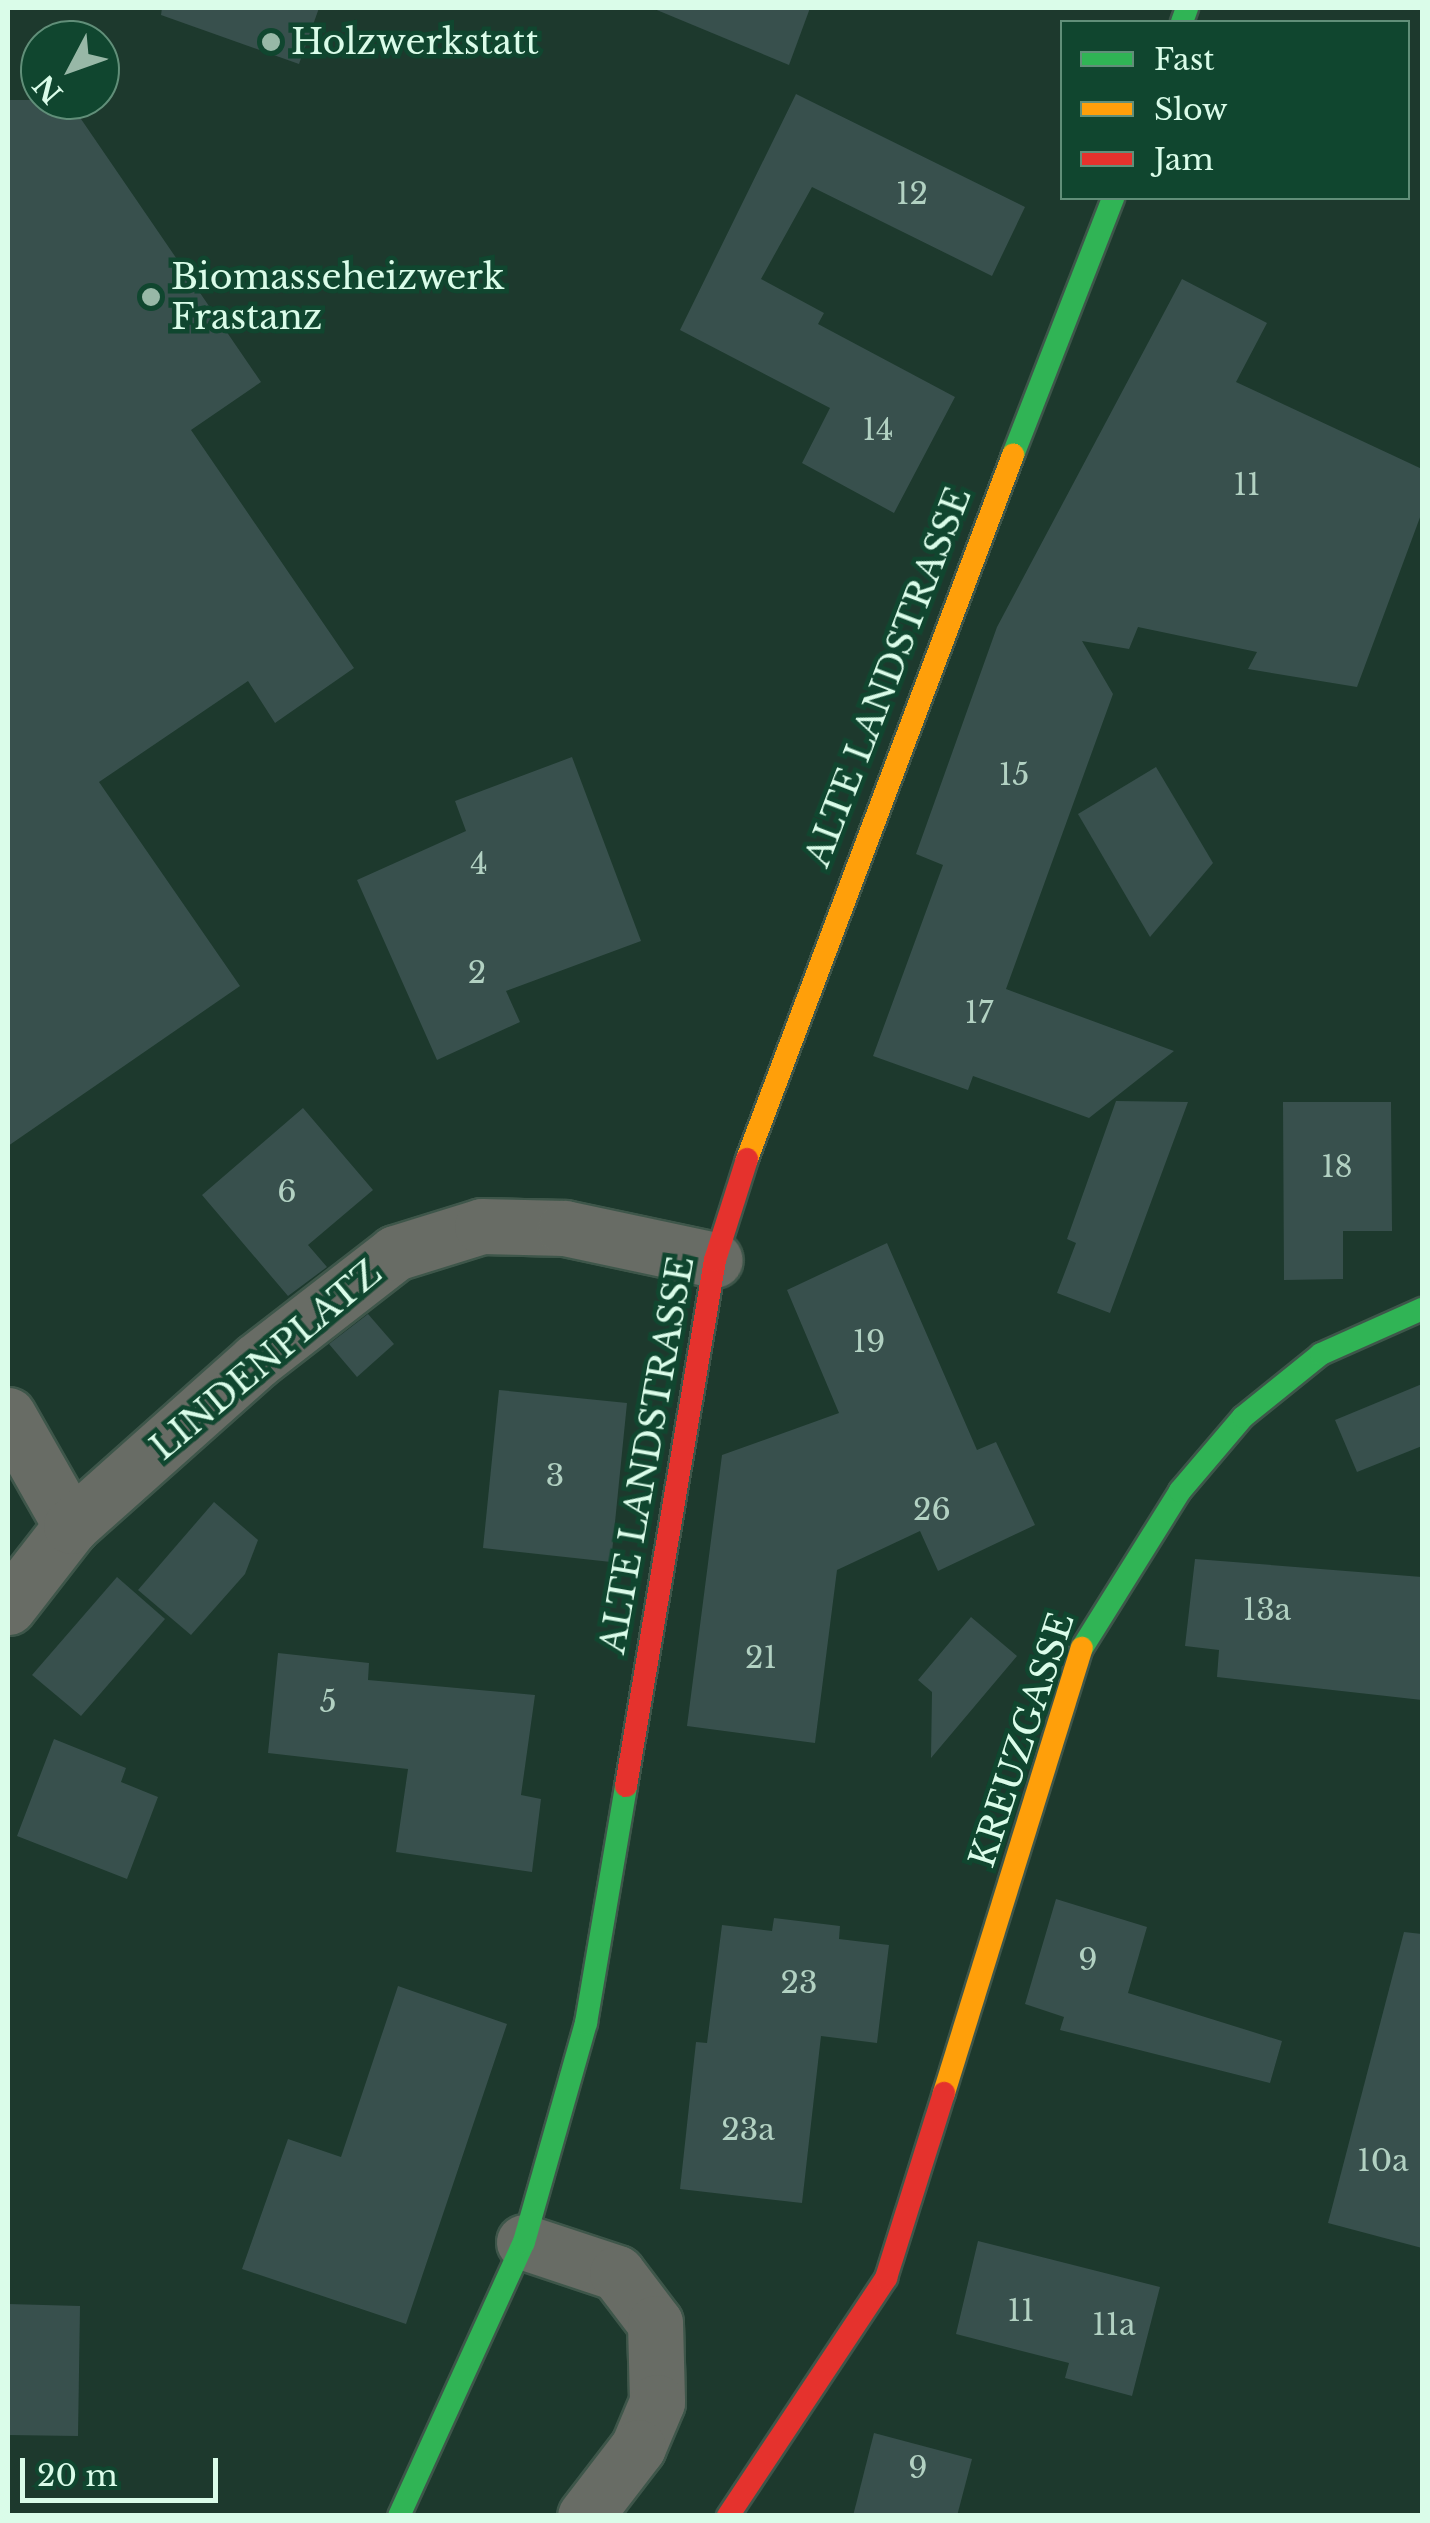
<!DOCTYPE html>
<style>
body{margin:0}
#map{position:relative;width:1430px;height:2523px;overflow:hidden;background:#1d392d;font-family:"Libre Baskerville",serif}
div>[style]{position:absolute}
.building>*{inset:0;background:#38504d}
.roads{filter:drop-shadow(2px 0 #3e564a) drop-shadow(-2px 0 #3e564a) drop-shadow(0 2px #3e564a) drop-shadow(0 -2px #3e564a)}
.street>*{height:55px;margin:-27.5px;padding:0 27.5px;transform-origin:27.5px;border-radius:27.5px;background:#686c65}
.fast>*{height:22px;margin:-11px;padding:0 11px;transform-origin:11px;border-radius:11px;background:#30b455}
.slow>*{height:22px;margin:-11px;padding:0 11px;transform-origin:11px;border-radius:11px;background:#ff9f0a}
.jam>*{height:22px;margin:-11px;padding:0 11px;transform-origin:11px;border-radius:11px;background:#e5322d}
.dots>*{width:28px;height:28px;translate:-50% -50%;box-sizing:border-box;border:5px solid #10462f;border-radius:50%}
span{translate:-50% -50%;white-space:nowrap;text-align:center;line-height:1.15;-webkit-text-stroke:9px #10462f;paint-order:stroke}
.number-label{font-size:30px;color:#b2d1c2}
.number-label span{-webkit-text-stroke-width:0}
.poi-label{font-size:35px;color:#dafce9}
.left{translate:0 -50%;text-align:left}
.street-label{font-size:35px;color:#dafce9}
.frame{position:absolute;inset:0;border:10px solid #dafce9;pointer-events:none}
.legend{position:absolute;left:1060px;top:20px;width:350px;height:180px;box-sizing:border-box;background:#10462f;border:2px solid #618f79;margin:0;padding:12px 18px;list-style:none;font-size:30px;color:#dafce9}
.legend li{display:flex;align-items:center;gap:20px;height:50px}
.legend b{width:50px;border:2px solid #618f79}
.north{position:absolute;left:20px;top:20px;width:100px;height:100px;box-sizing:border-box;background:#10462f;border:2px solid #618f79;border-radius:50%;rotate:229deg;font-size:28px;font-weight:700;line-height:40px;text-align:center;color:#dafce9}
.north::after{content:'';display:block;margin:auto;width:35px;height:45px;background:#98b8a7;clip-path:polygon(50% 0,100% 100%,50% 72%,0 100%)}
.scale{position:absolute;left:20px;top:2458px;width:198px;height:45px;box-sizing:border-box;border:5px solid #dafce9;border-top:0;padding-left:12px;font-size:30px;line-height:35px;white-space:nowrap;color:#dafce9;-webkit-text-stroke:8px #10462f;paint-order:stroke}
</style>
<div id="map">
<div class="building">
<div style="clip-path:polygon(162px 8px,319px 8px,299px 64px,161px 15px)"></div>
<div style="clip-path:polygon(652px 8px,810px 8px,789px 65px)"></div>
<div style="clip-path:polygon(796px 94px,1025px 207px,992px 276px,812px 187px,761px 279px,824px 313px,818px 324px,955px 397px,894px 513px,802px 463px,830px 408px,680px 330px)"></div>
<div style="clip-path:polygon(8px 100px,68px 100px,261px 382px,191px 430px,354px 668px,275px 723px,248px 681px,99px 782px,240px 986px,8px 1146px)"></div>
<div style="clip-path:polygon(1182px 279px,1267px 323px,1236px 382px,1422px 469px,1422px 512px,1357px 687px,1248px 669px,1257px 652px,1138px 627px,1129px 649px,1082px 641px,1113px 694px,1006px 989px,1174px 1051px,1089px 1118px,973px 1076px,968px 1090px,873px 1056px,943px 865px,916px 854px,997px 627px)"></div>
<div style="clip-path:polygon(572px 757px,641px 941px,506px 991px,520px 1022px,437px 1060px,357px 880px,466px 831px,455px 801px)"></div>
<div style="clip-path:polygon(1156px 767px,1213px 863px,1150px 937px,1078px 814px)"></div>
<div style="clip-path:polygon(1116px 1101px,1188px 1102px,1110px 1313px,1057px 1293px,1076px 1243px,1067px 1239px)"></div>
<div style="clip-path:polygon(1283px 1102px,1391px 1102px,1392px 1231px,1343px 1231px,1343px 1279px,1284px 1280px)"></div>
<div style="clip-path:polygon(303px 1108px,373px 1190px,308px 1245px,327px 1267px,288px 1296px,202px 1195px)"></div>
<div style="clip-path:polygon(887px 1243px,977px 1450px,996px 1442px,1035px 1525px,938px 1571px,920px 1531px,837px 1570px,815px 1743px,687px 1726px,722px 1455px,839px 1413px,787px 1290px)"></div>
<div style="clip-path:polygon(368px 1314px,394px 1344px,357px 1377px,329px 1344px)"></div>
<div style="clip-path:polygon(1422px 1384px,1422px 1446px,1357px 1472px,1335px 1420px)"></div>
<div style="clip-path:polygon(499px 1390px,627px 1403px,611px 1562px,483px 1548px)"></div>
<div style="clip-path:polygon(214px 1502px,258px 1540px,245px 1574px,191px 1635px,138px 1590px)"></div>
<div style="clip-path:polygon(1195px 1559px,1422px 1577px,1422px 1700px,1217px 1677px,1219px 1650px,1185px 1646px)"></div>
<div style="clip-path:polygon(117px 1577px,165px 1619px,81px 1716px,32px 1675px)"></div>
<div style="clip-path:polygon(971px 1617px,1017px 1656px,931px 1758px,932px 1692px,918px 1680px)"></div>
<div style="clip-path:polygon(278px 1653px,369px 1663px,368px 1680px,535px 1695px,521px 1795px,541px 1799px,532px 1872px,396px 1852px,408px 1769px,268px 1753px)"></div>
<div style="clip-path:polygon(54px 1739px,126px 1768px,121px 1782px,158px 1797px,127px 1879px,17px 1836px)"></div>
<div style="clip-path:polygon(1056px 1899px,1147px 1927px,1128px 1993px,1282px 2041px,1270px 2083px,1060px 2030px,1064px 2017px,1025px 2004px)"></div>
<div style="clip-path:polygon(774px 1918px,840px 1926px,839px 1939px,889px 1945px,877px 2043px,821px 2036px,802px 2203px,680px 2189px,696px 2042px,707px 2043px,722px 1925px,772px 1931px)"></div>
<div style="clip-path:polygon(1404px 1932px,1422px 1934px,1422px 2248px,1328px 2223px)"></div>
<div style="clip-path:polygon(398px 1986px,507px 2024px,406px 2324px,242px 2269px,288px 2139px,341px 2157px)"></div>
<div style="clip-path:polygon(978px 2241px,1160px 2287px,1132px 2396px,1065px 2378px,1069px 2363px,956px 2334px)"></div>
<div style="clip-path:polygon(8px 2304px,80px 2306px,78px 2436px,8px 2435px)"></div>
<div style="clip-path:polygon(874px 2433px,972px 2459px,957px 2516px,853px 2516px)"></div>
</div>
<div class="roads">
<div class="street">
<div style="left:8px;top:1415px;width:128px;rotate:60.4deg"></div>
<div style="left:8px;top:1607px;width:103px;rotate:-52.1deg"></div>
<div style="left:71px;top:1526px;width:248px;rotate:-41.7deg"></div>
<div style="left:256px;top:1361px;width:176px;rotate:-37.8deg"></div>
<div style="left:395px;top:1253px;width:91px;rotate:-17.2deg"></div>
<div style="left:482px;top:1226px;width:83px;rotate:1.4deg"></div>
<div style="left:565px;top:1228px;width:153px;rotate:12deg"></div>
<div style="left:524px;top:2242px;width:98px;rotate:18.4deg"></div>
<div style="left:617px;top:2273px;width:63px;rotate:52.8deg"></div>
<div style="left:655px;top:2323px;width:79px;rotate:88.5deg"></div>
<div style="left:657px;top:2402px;width:49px;rotate:112.9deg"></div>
<div style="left:638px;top:2447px;width:87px;rotate:127.5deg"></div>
</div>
<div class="fast">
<div style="left:1182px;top:22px;width:15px;rotate:-70deg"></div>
<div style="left:1013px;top:455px;width:276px;rotate:-68.7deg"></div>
<div style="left:1082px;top:1648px;width:185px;rotate:-58deg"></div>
<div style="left:1180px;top:1491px;width:97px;rotate:-49.6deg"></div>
<div style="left:1243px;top:1417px;width:100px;rotate:-38.9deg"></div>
<div style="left:1321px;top:1354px;width:111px;rotate:-24deg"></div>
<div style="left:399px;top:2516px;width:301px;rotate:-65.5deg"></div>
<div style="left:524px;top:2242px;width:228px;rotate:-74.2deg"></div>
<div style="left:586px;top:2023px;width:240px;rotate:-80.4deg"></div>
</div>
<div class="slow">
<div style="left:747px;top:1159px;width:753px;rotate:-69.3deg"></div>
<div style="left:944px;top:2093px;width:466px;rotate:-72.8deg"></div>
</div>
<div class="jam">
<div style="left:626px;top:1786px;width:533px;rotate:-80.4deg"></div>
<div style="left:715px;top:1260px;width:106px;rotate:-72.4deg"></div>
<div style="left:728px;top:2516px;width:286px;rotate:-56.4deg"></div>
<div style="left:886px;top:2278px;width:194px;rotate:-72.6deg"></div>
</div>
</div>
<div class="dots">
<div style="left:271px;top:42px;background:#98b8a7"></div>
<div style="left:151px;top:297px;background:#98b8a7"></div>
</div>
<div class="number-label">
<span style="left:912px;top:194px">12</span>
<span style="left:878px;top:430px">14</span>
<span style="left:1247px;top:485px">11</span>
<span style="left:1014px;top:775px">15</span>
<span style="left:479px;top:864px">4</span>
<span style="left:477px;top:973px">2</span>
<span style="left:979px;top:1013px">17</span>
<span style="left:1337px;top:1167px">18</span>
<span style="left:287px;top:1192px">6</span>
<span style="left:869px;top:1342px">19</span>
<span style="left:555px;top:1476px">3</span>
<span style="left:932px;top:1510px">26</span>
<span style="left:1267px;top:1610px">13a</span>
<span style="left:761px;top:1658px">21</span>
<span style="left:328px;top:1702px">5</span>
<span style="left:1088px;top:1960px">9</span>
<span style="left:799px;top:1983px">23</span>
<span style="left:748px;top:2130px">23a</span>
<span style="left:1383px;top:2161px">10a</span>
<span style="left:1021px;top:2311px">11</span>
<span style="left:1114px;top:2325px">11a</span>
<span style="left:918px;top:2468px">9</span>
</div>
<div class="poi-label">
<span class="left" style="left:291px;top:42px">Holzwerkstatt</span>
<span class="left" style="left:171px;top:297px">Biomasseheizwerk<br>Frastanz</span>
</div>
<div class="street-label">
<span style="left:888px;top:677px;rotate:-69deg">ALTE LANDSTRASSE</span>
<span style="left:266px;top:1360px;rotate:-40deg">LINDENPLATZ</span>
<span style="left:647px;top:1455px;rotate:-80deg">ALTE LANDSTRASSE</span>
<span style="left:1022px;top:1740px;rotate:-72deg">KREUZGASSE</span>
</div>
<div class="frame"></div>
<ul class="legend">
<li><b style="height:12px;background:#30b455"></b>Fast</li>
<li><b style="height:12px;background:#ff9f0a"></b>Slow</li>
<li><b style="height:12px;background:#e5322d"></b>Jam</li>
</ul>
<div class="north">N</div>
<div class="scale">20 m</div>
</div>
